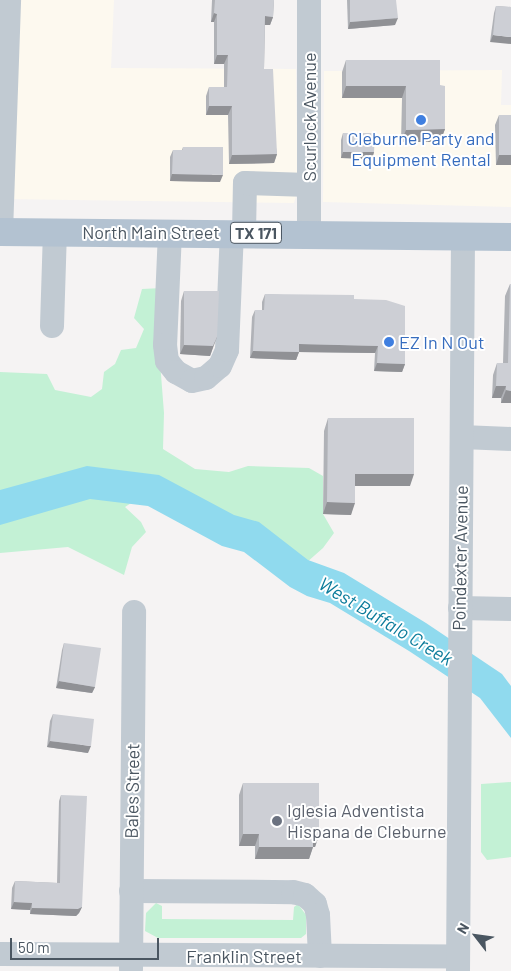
<!DOCTYPE html>
<style>
body{margin:0}
#map{position:relative;width:511px;height:971px;overflow:hidden;background:#f5f3f3;font-family:Barlow,sans-serif}
div>[style]{position:absolute}
.commercial>*{inset:0;background:#fdf9ef}
.green>*{inset:0;background:#c3f1d5}
.water>*{inset:0;background:#90daee}
.minor>*{height:24px;margin:-12px;padding:0 12px;transform-origin:12px;border-radius:12px;background:#c1cad2}
.major>*{height:28px;margin:-14px;padding:0 14px;transform-origin:14px;border-radius:14px;background:#b3c2d1}
.wall>*{inset:0;background:#b0b2b7}
.shaded-wall>*{inset:0;background:#909195}
.building>*{inset:0;background:#cdcfd5}
.dots>*{width:14px;height:14px;translate:-50% -50%;box-sizing:border-box;border:2px solid #fff;border-radius:50%}
span{translate:-50% -50%;white-space:nowrap;text-align:center;line-height:1.15;-webkit-text-stroke:4px #fff;paint-order:stroke}
.shield-label span{padding:1px 4px;background:#fff;border:1px solid;border-radius:4px;-webkit-text-stroke-width:0}
.shield-label{font-size:16px;color:#4a5661;font-weight:700}
.street-label{font-size:18px;color:#4a5661}
.shop-label{font-size:18px;color:#366cbe}
.left{translate:0 -50%;text-align:left}
.worship-label{font-size:18px;color:#5b616d}
.water-label{font-size:19px;color:#0c7c9b;font-style:italic}
.north{position:absolute;left:451px;top:911px;width:50px;height:50px;-webkit-text-stroke:4px #fff;paint-order:stroke;rotate:300deg;font-size:14px;font-weight:700;line-height:20px;text-align:center;color:#4a5661}
.north::after{content:'';display:block;margin:auto;width:18px;height:22px;background:#4a5661;clip-path:polygon(50% 0,100% 100%,50% 72%,0 100%)}
.scale{position:absolute;left:10px;top:938px;width:149px;height:22px;box-sizing:border-box;border:2px solid #4a5661;border-top:0;padding-left:6px;font-size:15px;line-height:18px;white-space:nowrap;color:#4a5661;-webkit-text-stroke:4px #fff;paint-order:stroke}
</style>
<div id="map">
<div class="commercial">
<div style="clip-path:polygon(0 0,114px 0,111px 68px,296px 69px,298px 190px,294px 203px,0 199px)"></div>
<div style="clip-path:polygon(502px 70px,501px 105px,511px 105px,511px 207px,323px 202px,324px 71px)"></div>
</div>
<div class="green">
<div style="clip-path:polygon(162px 288px,158px 336px,164px 413px,163px 449px,195px 469px,229px 472px,248px 466px,309px 468px,323px 476px,323px 514px,334px 533px,323px 548px,306px 563px,139px 498px,125px 507px,141px 522px,146px 532px,132px 547px,124px 575px,68px 547px,0 553px,0 372px,47px 374px,55px 390px,91px 397px,102px 389px,104px 372px,115px 364px,121px 350px,136px 348px,144px 329px,134px 318px,142px 289px)"></div>
<div style="clip-path:polygon(511px 782px,511px 857px,487px 860px,481px 852px,481px 784px)"></div>
<div style="clip-path:polygon(156px 903px,162px 906px,162px 919px,293px 920px,294px 907px,298px 904px,306px 915px,306px 934px,301px 938px,158px 938px,145px 931px,146px 913px)"></div>
</div>
<div class="water">
<div style="clip-path:polygon(87px 466px,159px 475px,234px 515px,259px 522px,308px 560px,344px 573px,426px 623px,502px 674px,511px 686px,511px 738px,480px 698px,409px 651px,330px 603px,307px 596px,290px 587px,244px 552px,222px 546px,148px 506px,90px 499px,0 525px,0 490px)"></div>
</div>
<div class="minor">
<div style="left:1px;top:232px;width:232px;rotate:-88deg"></div>
<div style="left:170px;top:232px;width:113px;rotate:92.5deg"></div>
<div style="left:165px;top:345px;width:16px;rotate:83deg"></div>
<div style="left:167px;top:361px;width:14px;rotate:51deg"></div>
<div style="left:176px;top:372px;width:18px;rotate:29deg"></div>
<div style="left:192px;top:381px;width:14px;rotate:-12deg"></div>
<div style="left:206px;top:378px;width:18px;rotate:-41deg"></div>
<div style="left:220px;top:366px;width:17px;rotate:-66deg"></div>
<div style="left:227px;top:350px;width:117px;rotate:-87.6deg"></div>
<div style="left:244px;top:233px;width:50px;rotate:-88.9deg"></div>
<div style="left:245px;top:183px;width:64px;rotate:1.8deg"></div>
<div style="left:309px;top:234px;width:234px;rotate:-90deg"></div>
<div style="left:52px;top:326px;width:94px;rotate:-88.2deg"></div>
<div style="left:462px;top:437px;width:49px;rotate:2.3deg"></div>
<div style="left:460px;top:608px;width:51px;rotate:1.1deg"></div>
<div style="left:131px;top:891px;width:162px;rotate:0.4deg"></div>
<div style="left:293px;top:892px;width:12px;rotate:14deg"></div>
<div style="left:305px;top:895px;width:13px;rotate:42deg"></div>
<div style="left:315px;top:904px;width:11px;rotate:75deg"></div>
<div style="left:318px;top:915px;width:41px;rotate:87.2deg"></div>
<div style="left:0;top:954px;width:458px;rotate:0.3deg"></div>
<div style="left:131px;top:969px;width:357px;rotate:-89.5deg"></div>
<div style="left:458px;top:971px;width:735px;rotate:-89.61deg"></div>
</div>
<div class="major">
<div style="left:0;top:232px;width:511px;rotate:0.56deg"></div>
</div>
<div class="wall">
<div style="clip-path:polygon(212px 0,274px 0,273px 17px,270px 25px,265px 25px,264px 69px,277px 154px,274px 163px,229px 164px,228px 115px,206px 115px,206px 96px,209px 87px,224px 87px,224px 64px,214px 64px,214px 22px,211px 22px)"></div>
<div style="clip-path:polygon(347px 0,396px 0,395px 25px,348px 29px)"></div>
<div style="clip-path:polygon(496px 6px,511px 7px,490px 42px,494px 13px)"></div>
<div style="clip-path:polygon(346px 60px,440px 85px,445px 129px,440px 142px,401px 142px,402px 98px,342px 98px,342px 72px)"></div>
<div style="clip-path:polygon(499px 115px,511px 165px,496px 165px,495px 125px)"></div>
<div style="clip-path:polygon(343px 133px,374px 152px,372px 159px,341px 158px,341px 140px)"></div>
<div style="clip-path:polygon(183px 147px,220px 182px,170px 181px,170px 157px,173px 150px,182px 150px)"></div>
<div style="clip-path:polygon(510px 284px,511px 403px,501px 403px,501px 398px,492px 398px,493px 375px,497px 363px,503px 363px,505px 296px)"></div>
<div style="clip-path:polygon(184px 291px,213px 347px,210px 356px,180px 354px,181px 301px)"></div>
<div style="clip-path:polygon(265px 294px,354px 299px,405px 364px,402px 372px,374px 371px,375px 353px,299px 352px,296px 360px,250px 358px,252px 317px,255px 310px,262px 310px,262px 302px)"></div>
<div style="clip-path:polygon(328px 418px,410px 486px,355px 486px,351px 515px,323px 514px,324px 431px)"></div>
<div style="clip-path:polygon(64px 643px,95px 687px,92px 693px,56px 688px,62px 650px)"></div>
<div style="clip-path:polygon(53px 714px,88px 753px,47px 747px,50px 721px)"></div>
<div style="clip-path:polygon(243px 783px,319px 835px,315px 847px,313px 847px,309px 859px,255px 859px,255px 846px,239px 846px,239px 795px)"></div>
<div style="clip-path:polygon(61px 795px,82px 907px,79px 913px,76px 916px,30px 914px,30px 910px,11px 909px,12px 888px,15px 881px,57px 883px,59px 801px)"></div>
</div>
<div class="shaded-wall">
<div style="clip-path:polygon(214px 13px,217px 14px,214px 22px,211px 22px)"></div>
<div style="clip-path:polygon(265px 16px,273px 17px,270px 25px,262px 25px)"></div>
<div style="clip-path:polygon(398px 18px,395px 25px,348px 29px,350px 22px)"></div>
<div style="clip-path:polygon(493px 35px,511px 37px,511px 44px,490px 42px)"></div>
<div style="clip-path:polygon(217px 55px,228px 55px,224px 64px,214px 64px)"></div>
<div style="clip-path:polygon(346px 86px,406px 86px,402px 98px,342px 98px)"></div>
<div style="clip-path:polygon(209px 106px,232px 106px,228px 115px,206px 115px)"></div>
<div style="clip-path:polygon(445px 129px,440px 142px,401px 142px,406px 130px)"></div>
<div style="clip-path:polygon(343px 152px,374px 152px,372px 159px,341px 158px)"></div>
<div style="clip-path:polygon(277px 154px,274px 163px,229px 164px,232px 155px)"></div>
<div style="clip-path:polygon(499px 155px,511px 155px,511px 165px,496px 165px)"></div>
<div style="clip-path:polygon(172px 174px,223px 175px,220px 182px,170px 181px)"></div>
<div style="clip-path:polygon(217px 337px,210px 356px,180px 354px,184px 345px)"></div>
<div style="clip-path:polygon(299px 344px,378px 346px,375px 353px,296px 352px)"></div>
<div style="clip-path:polygon(253px 351px,299px 352px,296px 360px,250px 358px)"></div>
<div style="clip-path:polygon(377px 363px,405px 364px,402px 372px,374px 371px)"></div>
<div style="clip-path:polygon(496px 386px,506px 386px,501px 398px,492px 398px)"></div>
<div style="clip-path:polygon(506px 390px,511px 391px,511px 403px,501px 403px)"></div>
<div style="clip-path:polygon(355px 474px,414px 474px,410px 486px,351px 486px)"></div>
<div style="clip-path:polygon(327px 502px,355px 503px,351px 515px,323px 514px)"></div>
<div style="clip-path:polygon(59px 681px,95px 687px,92px 693px,56px 688px)"></div>
<div style="clip-path:polygon(50px 741px,91px 746px,88px 753px,47px 747px)"></div>
<div style="clip-path:polygon(243px 834px,259px 834px,255px 846px,239px 846px)"></div>
<div style="clip-path:polygon(313px 834px,319px 835px,315px 847px,309px 847px)"></div>
<div style="clip-path:polygon(259px 847px,313px 847px,309px 859px,255px 859px)"></div>
<div style="clip-path:polygon(14px 902px,32px 903px,30px 910px,11px 909px)"></div>
<div style="clip-path:polygon(82px 907px,79px 913px,76px 916px,30px 914px,32px 908px)"></div>
</div>
<div class="building">
<div style="clip-path:polygon(215px 0,274px 0,273px 17px,265px 16px,264px 69px,273px 69px,277px 154px,232px 155px,232px 106px,209px 106px,209px 87px,227px 87px,228px 55px,217px 55px,217px 14px,214px 13px)"></div>
<div style="clip-path:polygon(350px 0,396px 0,398px 18px,350px 22px)"></div>
<div style="clip-path:polygon(496px 6px,511px 7px,511px 37px,493px 35px)"></div>
<div style="clip-path:polygon(346px 60px,440px 60px,440px 85px,445px 86px,445px 129px,406px 130px,406px 86px,346px 86px)"></div>
<div style="clip-path:polygon(499px 115px,511px 115px,511px 155px,499px 155px)"></div>
<div style="clip-path:polygon(343px 133px,375px 133px,374px 152px,343px 152px)"></div>
<div style="clip-path:polygon(183px 147px,223px 147px,223px 175px,172px 174px,173px 150px,183px 150px)"></div>
<div style="clip-path:polygon(510px 284px,511px 284px,511px 391px,506px 390px,506px 386px,496px 386px,497px 363px,508px 363px)"></div>
<div style="clip-path:polygon(184px 291px,219px 291px,217px 337px,213px 346px,184px 345px)"></div>
<div style="clip-path:polygon(265px 294px,354px 295px,354px 299px,386px 300px,405px 306px,405px 364px,377px 363px,378px 346px,299px 344px,299px 352px,253px 351px,255px 310px,264px 310px)"></div>
<div style="clip-path:polygon(328px 418px,414px 418px,414px 474px,355px 474px,355px 503px,327px 502px)"></div>
<div style="clip-path:polygon(64px 643px,101px 648px,95px 687px,59px 681px)"></div>
<div style="clip-path:polygon(53px 714px,94px 719px,91px 746px,50px 741px)"></div>
<div style="clip-path:polygon(243px 783px,319px 783px,319px 835px,313px 834px,313px 847px,259px 847px,259px 834px,243px 834px)"></div>
<div style="clip-path:polygon(61px 795px,87px 796px,82px 907px,78px 909px,32px 908px,32px 903px,14px 902px,15px 881px,60px 883px)"></div>
</div>
<div class="dots">
<div style="left:421px;top:120px;background:#3f7fe0"></div>
<div style="left:389px;top:342px;background:#3f7fe0"></div>
<div style="left:277px;top:821px;background:#6b7280"></div>
</div>
<div class="shield-label">
<span style="left:256px;top:233px">TX 171</span>
</div>
<div class="street-label">
<span style="left:309px;top:117px;rotate:-90deg">Scurlock Avenue</span>
<span style="left:151px;top:232px">North Main Street</span>
<span style="left:460px;top:558px;rotate:-89deg">Poindexter Avenue</span>
<span style="left:132px;top:791px;rotate:-89deg">Bales Street</span>
<span style="left:244px;top:956px">Franklin Street</span>
</div>
<div class="shop-label">
<span style="left:421px;top:149px">Cleburne Party and<br>Equipment Rental</span>
<span class="left" style="left:399px;top:342px">EZ In N Out</span>
</div>
<div class="worship-label">
<span class="left" style="left:287px;top:821px">Iglesia Adventista<br>Hispana de Cleburne</span>
</div>
<div class="water-label">
<span style="left:386px;top:621px;rotate:31deg">West Buffalo Creek</span>
</div>
<div class="north">N</div>
<div class="scale">50 m</div>
</div>
